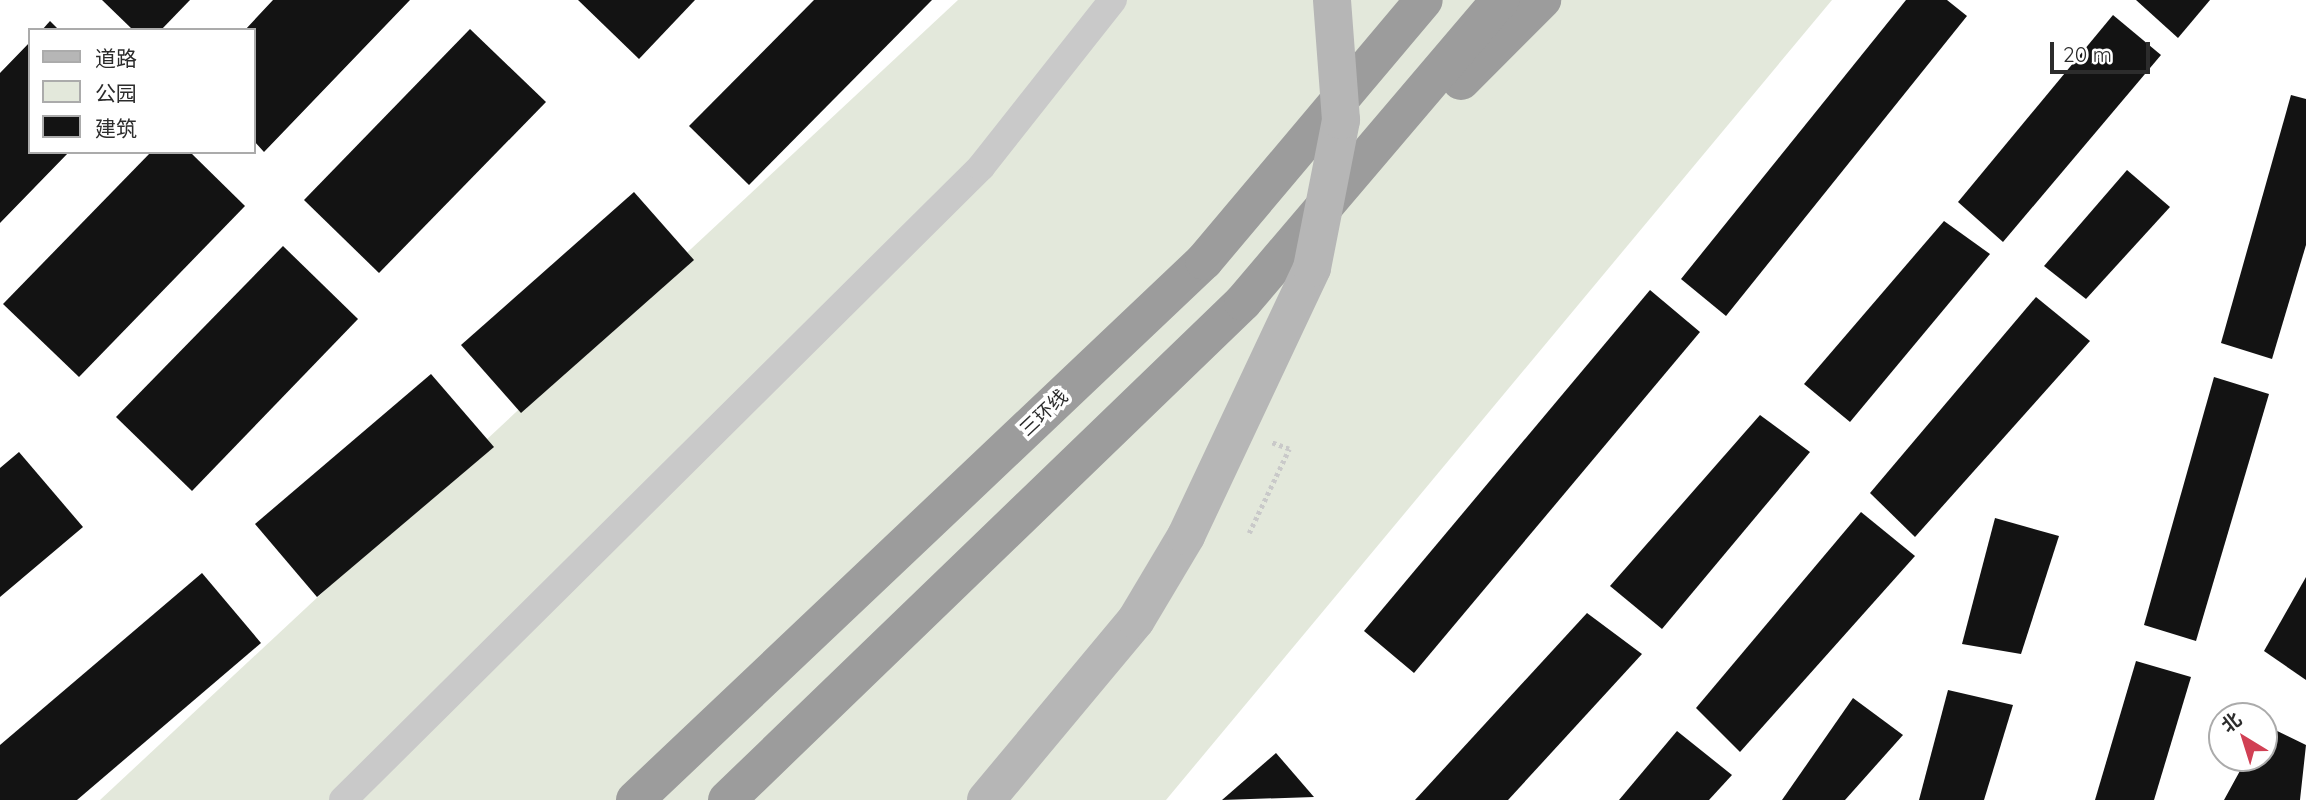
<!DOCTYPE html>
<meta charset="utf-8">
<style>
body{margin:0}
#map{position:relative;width:2306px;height:800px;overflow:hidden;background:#fff;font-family:Quicksand,"Noto Sans SC",sans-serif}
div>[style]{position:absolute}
.green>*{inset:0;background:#e3e8db}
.building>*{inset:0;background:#131313}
.path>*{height:4.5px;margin-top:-2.25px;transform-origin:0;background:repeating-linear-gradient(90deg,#c9c9c9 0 3.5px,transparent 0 7px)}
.minor>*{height:28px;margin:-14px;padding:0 14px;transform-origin:14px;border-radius:14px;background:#c9c9c9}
.secondary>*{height:38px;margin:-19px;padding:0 19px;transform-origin:19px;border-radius:19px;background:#b6b6b6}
.trunk>*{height:38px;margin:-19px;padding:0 19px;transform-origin:19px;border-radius:19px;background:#9c9c9c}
.secondary-bridge>*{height:38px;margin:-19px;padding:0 19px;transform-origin:19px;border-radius:19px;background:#b6b6b6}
span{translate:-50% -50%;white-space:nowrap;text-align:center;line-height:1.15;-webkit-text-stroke:7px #fff;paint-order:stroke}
.street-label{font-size:19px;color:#2c2c2c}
.legend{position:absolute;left:28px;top:28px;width:228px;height:126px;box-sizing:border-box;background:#fff;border:2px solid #ababab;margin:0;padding:9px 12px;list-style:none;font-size:21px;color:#2c2c2c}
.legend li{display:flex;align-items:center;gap:14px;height:35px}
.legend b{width:35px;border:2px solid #ababab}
.north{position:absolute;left:2208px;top:702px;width:70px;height:70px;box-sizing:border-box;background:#fff;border:2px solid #ababab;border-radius:50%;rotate:322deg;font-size:19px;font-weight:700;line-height:28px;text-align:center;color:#2c2c2c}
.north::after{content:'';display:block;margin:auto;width:24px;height:32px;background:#d14054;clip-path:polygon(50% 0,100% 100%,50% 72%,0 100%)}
.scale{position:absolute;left:2050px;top:42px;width:100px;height:32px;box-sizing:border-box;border:4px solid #2c2c2c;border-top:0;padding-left:9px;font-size:21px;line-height:24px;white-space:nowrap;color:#2c2c2c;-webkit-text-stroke:5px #fff;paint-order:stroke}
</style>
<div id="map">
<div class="green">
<div style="clip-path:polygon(958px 0,1832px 0,1166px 800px,100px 800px)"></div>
</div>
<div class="building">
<div style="clip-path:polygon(102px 0,190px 0,161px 30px,133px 30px)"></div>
<div style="clip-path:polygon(273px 0,410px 0,264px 152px,254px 141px,254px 30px,245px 30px)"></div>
<div style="clip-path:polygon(578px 0,695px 0,639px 59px)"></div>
<div style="clip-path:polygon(814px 0,932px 0,749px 185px,689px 126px)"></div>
<div style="clip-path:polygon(1906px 0,1947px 0,1967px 16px,1726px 316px,1681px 279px)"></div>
<div style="clip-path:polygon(2136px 0,2210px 0,2178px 38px)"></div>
<div style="clip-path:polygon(2113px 15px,2161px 55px,2003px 242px,1958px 202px)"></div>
<div style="clip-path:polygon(50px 21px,59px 30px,42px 30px)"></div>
<div style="clip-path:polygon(470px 29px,546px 102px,379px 273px,304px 200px)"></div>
<div style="clip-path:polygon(30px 42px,30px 152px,69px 152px,0 223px,0 73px)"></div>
<div style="clip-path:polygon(2291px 95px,2306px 99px,2306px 245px,2272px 359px,2221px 343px)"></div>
<div style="clip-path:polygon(151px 152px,190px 152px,245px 206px,79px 377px,3px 304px)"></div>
<div style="clip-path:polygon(2127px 170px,2170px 207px,2086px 299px,2044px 266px)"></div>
<div style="clip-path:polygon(634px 192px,694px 260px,521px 413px,461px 345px)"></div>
<div style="clip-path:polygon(1944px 221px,1990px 254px,1850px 422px,1804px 384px)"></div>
<div style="clip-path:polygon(283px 246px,358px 319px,192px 491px,116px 417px)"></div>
<div style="clip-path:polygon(1650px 290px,1700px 332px,1414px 673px,1364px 631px)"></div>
<div style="clip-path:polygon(2036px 297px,2090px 341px,1915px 537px,1870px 493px)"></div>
<div style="clip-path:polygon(431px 374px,494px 447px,317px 597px,255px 524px)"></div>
<div style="clip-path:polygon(2214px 377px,2269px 394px,2196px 641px,2144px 625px)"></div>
<div style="clip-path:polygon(1760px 415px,1810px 452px,1662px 629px,1610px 586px)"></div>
<div style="clip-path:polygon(19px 452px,83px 527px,0 597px,0 468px)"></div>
<div style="clip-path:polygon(1861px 512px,1915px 556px,1740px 752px,1696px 708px)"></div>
<div style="clip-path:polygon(1995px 518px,2059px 536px,2021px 654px,1962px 644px)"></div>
<div style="clip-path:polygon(202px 573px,261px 643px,77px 800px,0 800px,0 745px)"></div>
<div style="clip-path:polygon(2306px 577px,2306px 680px,2264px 651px)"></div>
<div style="clip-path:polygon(1587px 613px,1642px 654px,1508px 800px,1415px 800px)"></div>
<div style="clip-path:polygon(2136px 661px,2191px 677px,2154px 800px,2095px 800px)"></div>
<div style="clip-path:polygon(1948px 690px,2013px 705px,1984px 800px,1919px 800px)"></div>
<div style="clip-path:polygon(1853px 698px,1903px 735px,1845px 800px,1782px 800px)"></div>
<div style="clip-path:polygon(2265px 725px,2306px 745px,2300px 800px,2224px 800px,2247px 758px,2264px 758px)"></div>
<div style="clip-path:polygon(1677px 731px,1732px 775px,1709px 800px,1619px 800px)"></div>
<div style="clip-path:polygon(1276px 753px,1314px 797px,1222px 800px)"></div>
</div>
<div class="path">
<div style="left:1249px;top:533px;width:93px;rotate:-64.5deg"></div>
<div style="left:1289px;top:449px;width:20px;rotate:-160deg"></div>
</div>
<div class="minor">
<div style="left:343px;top:800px;width:899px;rotate:-44.77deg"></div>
<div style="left:981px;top:167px;width:213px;rotate:-51.7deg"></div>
</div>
<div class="secondary">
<div style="left:986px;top:800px;width:234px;rotate:-50.2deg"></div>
<div style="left:1136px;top:620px;width:98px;rotate:-59.2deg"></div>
</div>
<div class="trunk">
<div style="left:1461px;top:81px;width:115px;rotate:-45deg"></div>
<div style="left:635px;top:800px;width:784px;rotate:-43.45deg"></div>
<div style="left:1204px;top:261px;width:341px;rotate:-49.9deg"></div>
<div style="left:727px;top:800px;width:717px;rotate:-43.98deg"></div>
<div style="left:1243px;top:302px;width:397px;rotate:-49.6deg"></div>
</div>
<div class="secondary-bridge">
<div style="left:1186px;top:536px;width:296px;rotate:-64.8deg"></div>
<div style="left:1312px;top:268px;width:151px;rotate:-78.9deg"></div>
<div style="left:1341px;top:120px;width:120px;rotate:-94.3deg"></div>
</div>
<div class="street-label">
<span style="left:1044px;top:413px;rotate:-43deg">三环线</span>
</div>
<ul class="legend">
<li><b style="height:9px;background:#b6b6b6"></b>道路</li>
<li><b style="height:19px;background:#e3e8db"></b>公园</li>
<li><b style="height:19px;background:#131313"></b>建筑</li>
</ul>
<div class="north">北</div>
<div class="scale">20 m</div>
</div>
